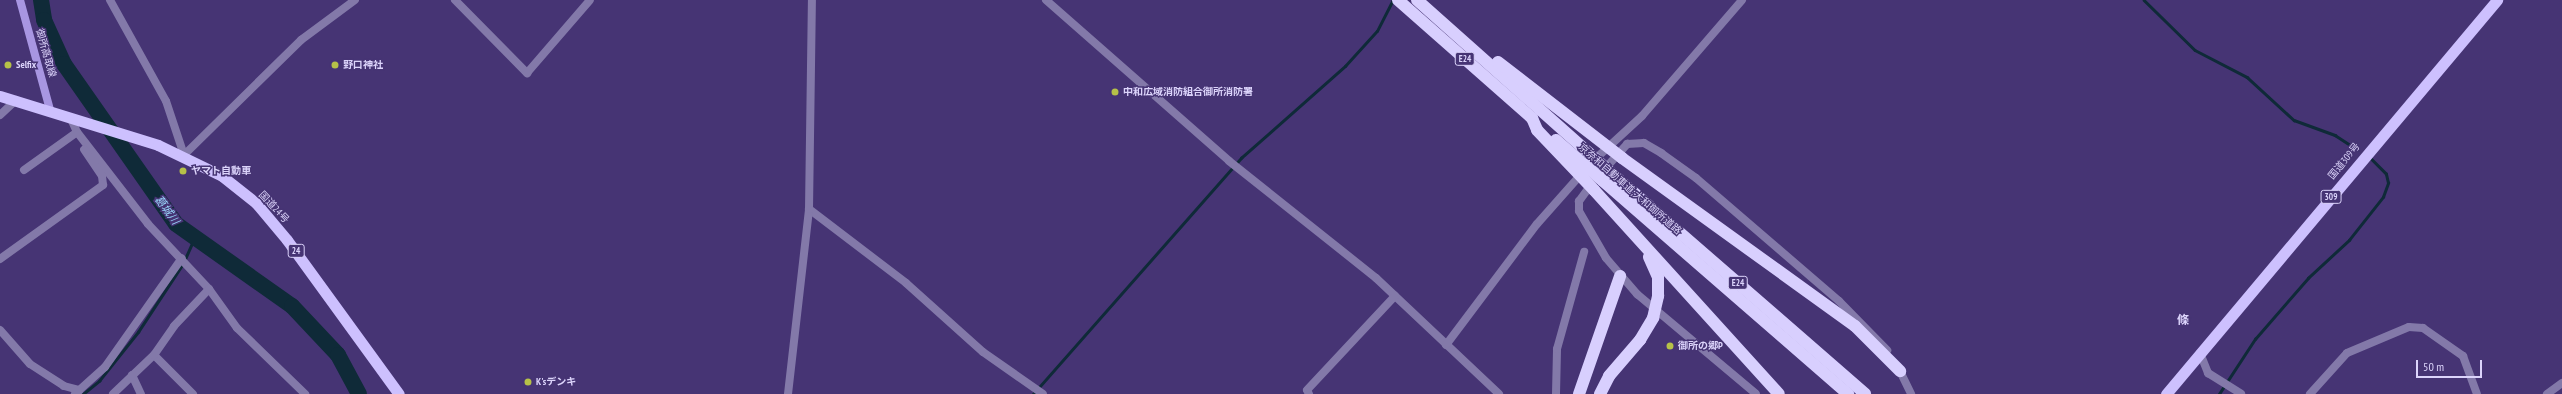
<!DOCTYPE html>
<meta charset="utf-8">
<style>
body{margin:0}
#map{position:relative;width:2562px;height:394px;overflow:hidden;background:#463474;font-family:"PT Sans Narrow","Noto Sans JP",sans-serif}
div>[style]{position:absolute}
.stream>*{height:2.5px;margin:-1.25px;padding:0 1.25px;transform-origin:1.25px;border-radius:1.25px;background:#0f2a38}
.river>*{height:16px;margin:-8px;padding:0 8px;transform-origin:8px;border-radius:8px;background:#0f2a38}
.minor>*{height:8px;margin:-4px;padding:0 4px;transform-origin:4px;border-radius:4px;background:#8379a9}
.tertiary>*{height:8px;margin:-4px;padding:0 4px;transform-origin:4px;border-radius:4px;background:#8379a9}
.secondary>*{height:8px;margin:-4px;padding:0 4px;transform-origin:4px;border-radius:4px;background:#a896e2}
.trunk>*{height:11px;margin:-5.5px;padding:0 5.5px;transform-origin:5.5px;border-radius:5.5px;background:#cdc0fe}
.motorway>*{height:12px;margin:-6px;padding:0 6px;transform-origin:6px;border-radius:6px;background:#d8cffe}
.motorway-bridge>*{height:12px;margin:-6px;padding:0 6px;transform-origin:6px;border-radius:6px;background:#d8cffe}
.dots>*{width:11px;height:11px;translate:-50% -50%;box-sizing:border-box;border:2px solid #463474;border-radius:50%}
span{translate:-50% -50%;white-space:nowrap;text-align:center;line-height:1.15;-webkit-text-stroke:3px #463474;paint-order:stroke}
.shield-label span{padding:1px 3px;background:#463474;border:1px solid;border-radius:3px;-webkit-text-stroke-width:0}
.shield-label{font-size:9px;color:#dcd4fb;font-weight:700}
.street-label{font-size:10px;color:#dcd4fb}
.poi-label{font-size:10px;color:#dcd4fb;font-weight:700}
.left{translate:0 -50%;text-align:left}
.water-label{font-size:11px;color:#98d5f9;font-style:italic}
.quarter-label{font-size:12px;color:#dcd4fb;font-weight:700}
.scale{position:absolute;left:2416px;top:360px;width:66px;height:18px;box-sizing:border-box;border:2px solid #dcd4fb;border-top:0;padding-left:5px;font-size:12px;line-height:14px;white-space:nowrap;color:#dcd4fb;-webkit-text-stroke:3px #463474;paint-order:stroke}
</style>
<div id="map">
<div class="stream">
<div style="left:2144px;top:0;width:71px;rotate:44.4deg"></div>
<div style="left:2195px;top:50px;width:59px;rotate:27.4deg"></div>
<div style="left:2247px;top:77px;width:64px;rotate:42.5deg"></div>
<div style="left:2294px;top:120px;width:44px;rotate:20.1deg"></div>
<div style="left:2335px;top:135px;width:27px;rotate:33deg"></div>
<div style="left:185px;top:259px;width:22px;rotate:-66deg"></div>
<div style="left:83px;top:394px;width:21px;rotate:-39deg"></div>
<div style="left:99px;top:381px;width:63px;rotate:-51.5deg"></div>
<div style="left:138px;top:332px;width:80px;rotate:-56.7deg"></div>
<div style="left:1033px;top:394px;width:315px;rotate:-48.6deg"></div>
<div style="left:1241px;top:158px;width:139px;rotate:-41.5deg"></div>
<div style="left:1345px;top:66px;width:47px;rotate:-47.6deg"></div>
<div style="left:1377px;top:31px;width:35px;rotate:-63deg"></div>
<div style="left:2219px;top:394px;width:66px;rotate:-56.8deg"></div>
<div style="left:2255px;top:339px;width:81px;rotate:-49deg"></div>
<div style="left:2308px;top:278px;width:56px;rotate:-42.8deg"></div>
<div style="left:2349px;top:240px;width:55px;rotate:-51.7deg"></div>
<div style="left:2383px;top:197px;width:15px;rotate:-70deg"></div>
<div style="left:2388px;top:183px;width:9px;rotate:-103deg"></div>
<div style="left:2386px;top:174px;width:23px;rotate:-135deg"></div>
</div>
<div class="river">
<div style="left:41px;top:0;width:20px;rotate:81deg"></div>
<div style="left:44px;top:20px;width:48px;rotate:65.6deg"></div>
<div style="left:64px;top:64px;width:195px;rotate:55deg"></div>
<div style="left:176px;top:224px;width:142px;rotate:35.3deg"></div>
<div style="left:292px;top:306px;width:67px;rotate:46.8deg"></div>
<div style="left:338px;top:355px;width:44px;rotate:61.7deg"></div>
</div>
<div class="minor">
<div style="left:110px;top:0;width:115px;rotate:61deg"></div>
<div style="left:166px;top:101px;width:57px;rotate:71.6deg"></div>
<div style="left:184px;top:155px;width:164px;rotate:-44.5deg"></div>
<div style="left:301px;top:40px;width:67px;rotate:-36.5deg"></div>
<div style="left:455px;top:0;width:103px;rotate:45.4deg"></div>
<div style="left:527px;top:73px;width:96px;rotate:-49.2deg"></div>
<div style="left:1046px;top:0;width:244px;rotate:41.3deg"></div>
<div style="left:1229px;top:161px;width:188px;rotate:38.5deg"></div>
<div style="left:1376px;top:278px;width:169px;rotate:43.3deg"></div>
<div style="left:0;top:115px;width:22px;rotate:-43deg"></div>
<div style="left:72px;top:121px;width:12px;rotate:66deg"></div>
<div style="left:77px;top:132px;width:116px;rotate:52.3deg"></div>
<div style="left:148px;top:224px;width:89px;rotate:46.8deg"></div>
<div style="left:209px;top:289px;width:48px;rotate:54.3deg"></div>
<div style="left:237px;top:328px;width:95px;rotate:44.1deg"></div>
<div style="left:1592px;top:162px;width:68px;rotate:-42.6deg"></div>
<div style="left:1642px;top:116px;width:153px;rotate:-49.2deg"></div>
<div style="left:24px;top:170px;width:65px;rotate:-35.6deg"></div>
<div style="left:1602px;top:172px;width:38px;rotate:-48deg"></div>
<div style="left:1627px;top:144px;width:17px;rotate:-3deg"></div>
<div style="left:1644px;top:143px;width:20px;rotate:30deg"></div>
<div style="left:1661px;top:153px;width:43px;rotate:35.5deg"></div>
<div style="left:1696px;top:178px;width:189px;rotate:40.7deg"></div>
<div style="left:1839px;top:301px;width:69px;rotate:45.6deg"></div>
<div style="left:1593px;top:182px;width:24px;rotate:126deg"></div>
<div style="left:1579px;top:201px;width:10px;rotate:90deg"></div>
<div style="left:1579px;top:211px;width:54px;rotate:60.1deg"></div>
<div style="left:1606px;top:258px;width:48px;rotate:49.3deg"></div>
<div style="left:1637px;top:294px;width:155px;rotate:40deg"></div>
<div style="left:809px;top:209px;width:122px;rotate:37.3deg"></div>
<div style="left:906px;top:283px;width:103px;rotate:41.9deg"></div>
<div style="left:983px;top:352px;width:73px;rotate:35deg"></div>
<div style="left:0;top:259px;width:127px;rotate:-35.7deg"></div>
<div style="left:103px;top:185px;width:9px;rotate:-96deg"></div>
<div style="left:102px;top:176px;width:32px;rotate:-124deg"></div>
<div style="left:0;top:330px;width:45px;rotate:48.6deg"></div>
<div style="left:30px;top:364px;width:40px;rotate:32.9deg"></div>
<div style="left:64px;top:386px;width:16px;rotate:15deg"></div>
<div style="left:1446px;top:345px;width:151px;rotate:-53.1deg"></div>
<div style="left:1537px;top:224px;width:69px;rotate:-48.5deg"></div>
<div style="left:2200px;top:353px;width:22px;rotate:68deg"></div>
<div style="left:2208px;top:373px;width:39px;rotate:32deg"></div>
<div style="left:1898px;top:367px;width:30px;rotate:64deg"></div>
<div style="left:132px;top:375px;width:21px;rotate:65deg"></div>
<div style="left:75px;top:394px;width:40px;rotate:-42deg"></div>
<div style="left:105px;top:367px;width:133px;rotate:-54.8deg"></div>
<div style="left:113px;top:394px;width:57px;rotate:-43.6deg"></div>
<div style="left:193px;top:394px;width:55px;rotate:-135deg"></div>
<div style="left:154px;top:355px;width:35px;rotate:-55deg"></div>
<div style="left:174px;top:326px;width:51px;rotate:-46.6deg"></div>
<div style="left:1309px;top:394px;width:4px;rotate:-117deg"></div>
<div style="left:1307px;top:390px;width:129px;rotate:-46.9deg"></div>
<div style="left:1556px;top:394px;width:45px;rotate:-88.7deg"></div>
<div style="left:1557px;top:349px;width:101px;rotate:-74.4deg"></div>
<div style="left:2310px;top:394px;width:55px;rotate:-47.9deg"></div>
<div style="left:2347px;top:353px;width:67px;rotate:-22.8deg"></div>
<div style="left:2409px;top:327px;width:14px;rotate:4deg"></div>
<div style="left:2423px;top:328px;width:49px;rotate:35deg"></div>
<div style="left:2463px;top:356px;width:40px;rotate:69.8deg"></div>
<div style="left:2547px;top:394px;width:19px;rotate:-36deg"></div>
</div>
<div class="tertiary">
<div style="left:788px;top:394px;width:186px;rotate:-83.5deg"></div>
<div style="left:809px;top:209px;width:209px;rotate:-89.2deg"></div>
</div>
<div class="secondary">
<div style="left:20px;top:0;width:117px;rotate:74.7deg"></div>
</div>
<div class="trunk">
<div style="left:0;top:96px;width:165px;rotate:17.2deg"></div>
<div style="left:158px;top:145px;width:71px;rotate:25.8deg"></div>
<div style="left:222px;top:176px;width:43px;rotate:38.5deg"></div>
<div style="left:256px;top:203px;width:48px;rotate:50deg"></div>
<div style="left:287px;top:240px;width:190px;rotate:54deg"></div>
<div style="left:2166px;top:394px;width:515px;rotate:-49.97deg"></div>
</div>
<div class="motorway">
<div style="left:1398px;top:0;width:179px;rotate:41.4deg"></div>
<div style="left:1622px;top:158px;width:287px;rotate:35.8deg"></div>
<div style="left:1855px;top:326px;width:64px;rotate:45deg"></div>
<div style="left:1610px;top:172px;width:338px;rotate:41deg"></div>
<div style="left:1603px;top:181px;width:325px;rotate:41deg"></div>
<div style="left:1594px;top:190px;width:275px;rotate:47.8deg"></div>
<div style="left:1649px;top:257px;width:22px;rotate:66deg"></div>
<div style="left:1658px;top:277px;width:19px;rotate:90deg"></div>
<div style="left:1579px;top:394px;width:125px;rotate:-70.8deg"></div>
<div style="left:1600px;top:394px;width:20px;rotate:-63deg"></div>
<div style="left:1609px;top:376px;width:48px;rotate:-49.3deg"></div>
</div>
<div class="motorway-bridge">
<div style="left:1417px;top:0;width:259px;rotate:41.7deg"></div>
<div style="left:1498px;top:62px;width:157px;rotate:37.7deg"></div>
<div style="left:1532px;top:118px;width:13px;rotate:67deg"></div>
<div style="left:1537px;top:130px;width:83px;rotate:46.5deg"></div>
<div style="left:1556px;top:140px;width:62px;rotate:41.1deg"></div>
<div style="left:1640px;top:340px;width:26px;rotate:-59deg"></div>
<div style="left:1653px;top:318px;width:23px;rotate:-77deg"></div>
</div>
<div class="dots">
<div style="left:8px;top:65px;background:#b6c148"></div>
<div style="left:335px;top:65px;background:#b6c148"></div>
<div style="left:1115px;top:92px;background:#b6c148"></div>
<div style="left:183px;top:171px;background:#b6c148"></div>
<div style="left:1670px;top:346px;background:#b6c148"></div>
<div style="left:528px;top:382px;background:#b6c148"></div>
</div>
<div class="shield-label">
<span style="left:1465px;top:59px">E24</span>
<span style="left:2331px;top:197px">309</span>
<span style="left:296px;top:251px">24</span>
<span style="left:1738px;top:283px">E24</span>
</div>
<div class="street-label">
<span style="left:46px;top:53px;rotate:74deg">御所高取線</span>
<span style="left:2344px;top:161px;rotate:-51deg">国道309号</span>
<span style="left:1630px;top:189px;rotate:41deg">京奈和自動車道;大和御所道路</span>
<span style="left:274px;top:207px;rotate:47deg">国道24号</span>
</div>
<div class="poi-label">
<span class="left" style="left:16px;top:65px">Selfix</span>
<span class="left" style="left:343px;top:65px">野口神社</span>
<span class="left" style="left:1123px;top:92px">中和広域消防組合御所消防署</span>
<span class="left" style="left:191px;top:171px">ヤマト自動車</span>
<span class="left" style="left:1678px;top:346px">御所の郷P</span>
<span class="left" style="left:536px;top:382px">K'sデンキ</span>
</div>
<div class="water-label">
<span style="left:167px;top:210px;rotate:53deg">葛城川</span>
</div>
<div class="quarter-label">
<span style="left:2183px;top:320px">條</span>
</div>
<div class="scale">50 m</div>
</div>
